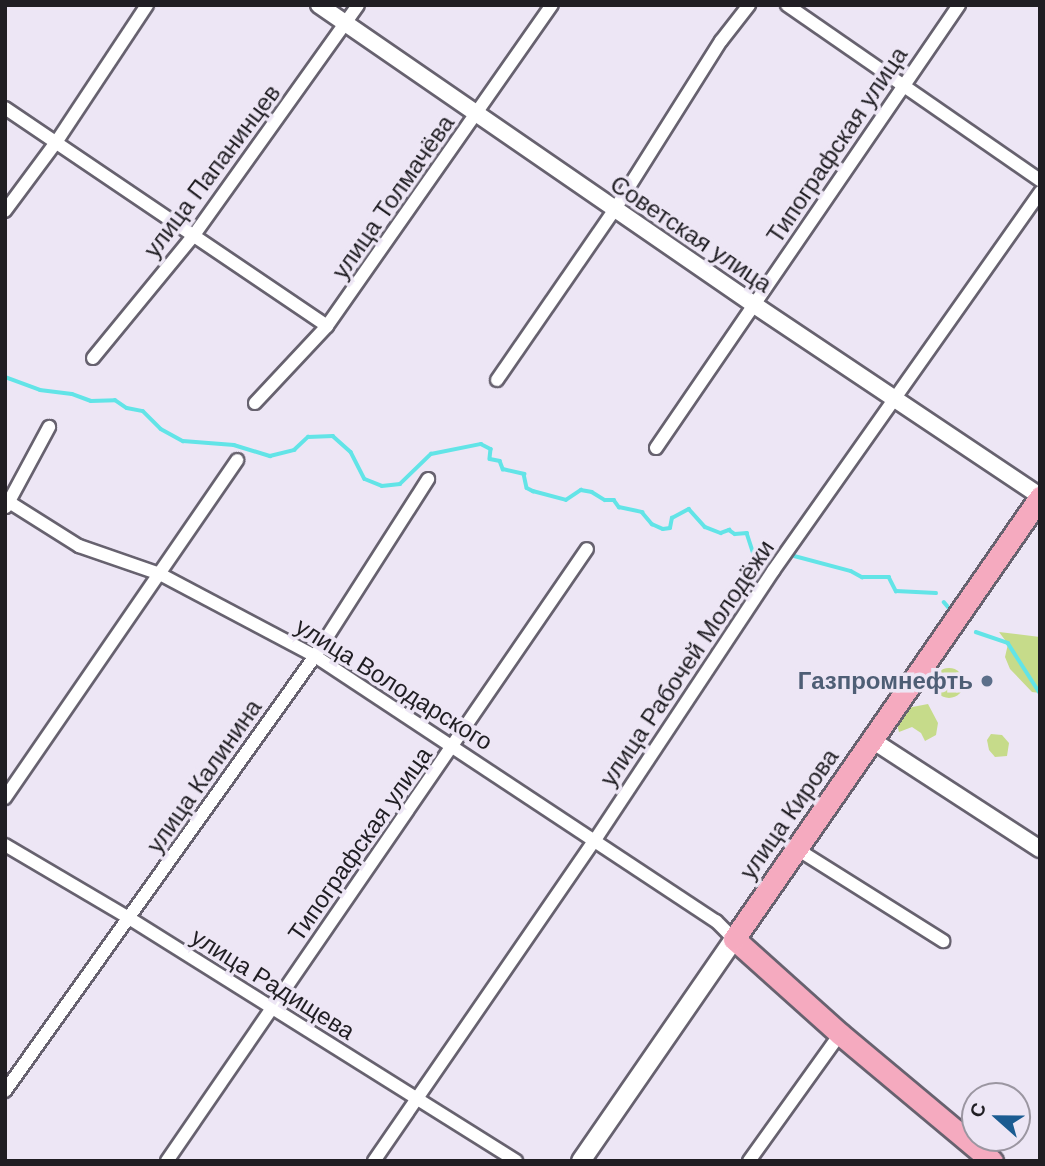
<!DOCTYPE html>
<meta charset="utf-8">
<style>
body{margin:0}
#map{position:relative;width:1045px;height:1166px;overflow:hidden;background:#ede6f5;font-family:Arial,sans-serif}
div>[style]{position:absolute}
.green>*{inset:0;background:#c6db8a}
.round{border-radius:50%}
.stream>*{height:3.5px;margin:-1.75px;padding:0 1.75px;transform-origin:1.75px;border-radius:1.75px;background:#62e4e7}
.roads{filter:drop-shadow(2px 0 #67626f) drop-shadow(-2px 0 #67626f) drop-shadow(0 2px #67626f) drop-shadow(0 -2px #67626f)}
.minor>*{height:12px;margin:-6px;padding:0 6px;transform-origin:6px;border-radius:6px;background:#fff}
.tertiary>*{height:16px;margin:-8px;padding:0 8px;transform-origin:8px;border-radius:8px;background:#fff}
.secondary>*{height:18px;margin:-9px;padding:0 9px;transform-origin:9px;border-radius:9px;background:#fff}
.primary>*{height:21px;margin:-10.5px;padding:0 10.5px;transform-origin:10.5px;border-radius:10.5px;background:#f5aabf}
.dots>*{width:19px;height:19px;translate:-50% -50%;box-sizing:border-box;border:4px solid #ede6f5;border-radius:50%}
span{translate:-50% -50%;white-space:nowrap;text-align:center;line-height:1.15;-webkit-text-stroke:7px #ede6f5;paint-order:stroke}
.street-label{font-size:24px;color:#201e23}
.service-label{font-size:24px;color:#4e5e75;font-weight:700}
.right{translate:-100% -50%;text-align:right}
.frame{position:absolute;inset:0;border:7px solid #201e23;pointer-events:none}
.north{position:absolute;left:961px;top:1082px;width:70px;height:70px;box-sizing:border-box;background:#ede6f5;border:2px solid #9b96a1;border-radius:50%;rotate:291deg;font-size:19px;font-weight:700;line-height:28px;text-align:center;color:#201e23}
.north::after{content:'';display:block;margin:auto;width:24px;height:32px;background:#1b5b91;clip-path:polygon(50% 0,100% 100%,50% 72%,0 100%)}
</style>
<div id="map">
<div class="green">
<div style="clip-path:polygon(999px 632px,1040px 637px,1040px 693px,1032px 692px,1010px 669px,1005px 657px,1008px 644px)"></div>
<div class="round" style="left:934px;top:668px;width:30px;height:30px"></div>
<div style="clip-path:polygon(928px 704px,938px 723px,936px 735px,925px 741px,921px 733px,912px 727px,899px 732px,896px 720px,902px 709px)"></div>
<div style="clip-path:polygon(991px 734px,1002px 735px,1009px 743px,1007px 756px,995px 757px,989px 750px,987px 740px)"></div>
</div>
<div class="stream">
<div style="left:5px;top:377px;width:37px;rotate:20deg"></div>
<div style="left:40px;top:390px;width:32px;rotate:7deg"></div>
<div style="left:72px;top:394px;width:20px;rotate:20deg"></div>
<div style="left:91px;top:401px;width:24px;rotate:-2deg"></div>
<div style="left:115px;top:400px;width:14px;rotate:34deg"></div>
<div style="left:127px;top:408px;width:16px;rotate:11deg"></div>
<div style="left:143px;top:411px;width:25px;rotate:45deg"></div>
<div style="left:161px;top:429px;width:25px;rotate:29deg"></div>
<div style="left:183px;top:441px;width:51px;rotate:4.5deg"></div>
<div style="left:234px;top:445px;width:38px;rotate:17deg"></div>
<div style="left:270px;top:456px;width:25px;rotate:-14deg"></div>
<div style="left:294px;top:450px;width:19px;rotate:-43deg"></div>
<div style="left:308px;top:437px;width:25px;rotate:-2deg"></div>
<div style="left:333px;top:436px;width:24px;rotate:42deg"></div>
<div style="left:351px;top:452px;width:30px;rotate:63deg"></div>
<div style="left:365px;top:479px;width:18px;rotate:22deg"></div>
<div style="left:382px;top:486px;width:18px;rotate:-6deg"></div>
<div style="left:400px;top:484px;width:43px;rotate:-44.1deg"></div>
<div style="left:431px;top:454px;width:51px;rotate:-11.3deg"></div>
<div style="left:481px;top:444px;width:11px;rotate:27deg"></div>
<div style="left:491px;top:449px;width:10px;rotate:96deg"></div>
<div style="left:490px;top:459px;width:10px;rotate:11deg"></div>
<div style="left:500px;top:461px;width:9px;rotate:69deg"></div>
<div style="left:503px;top:469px;width:22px;rotate:13deg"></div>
<div style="left:524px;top:474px;width:14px;rotate:78deg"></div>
<div style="left:527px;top:488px;width:7px;rotate:27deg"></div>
<div style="left:533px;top:491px;width:34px;rotate:15deg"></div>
<div style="left:566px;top:500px;width:18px;rotate:-34deg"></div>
<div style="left:581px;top:490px;width:11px;rotate:10deg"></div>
<div style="left:592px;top:492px;width:15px;rotate:32deg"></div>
<div style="left:605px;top:500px;width:9px"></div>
<div style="left:614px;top:500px;width:9px;rotate:54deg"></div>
<div style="left:619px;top:507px;width:24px;rotate:12deg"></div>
<div style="left:642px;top:512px;width:16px;rotate:50deg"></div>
<div style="left:652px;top:524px;width:12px;rotate:24deg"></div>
<div style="left:663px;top:529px;width:7px;rotate:-8deg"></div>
<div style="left:670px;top:528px;width:10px;rotate:-79deg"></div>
<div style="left:672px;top:518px;width:19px;rotate:-28deg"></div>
<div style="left:689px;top:509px;width:24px;rotate:48deg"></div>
<div style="left:705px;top:527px;width:17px;rotate:21deg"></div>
<div style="left:721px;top:533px;width:9px;rotate:-21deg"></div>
<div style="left:729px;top:530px;width:7px;rotate:34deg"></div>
<div style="left:735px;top:534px;width:12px;rotate:-5deg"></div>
<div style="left:747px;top:533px;width:32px;rotate:72deg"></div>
<div style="left:757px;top:563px;width:18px;rotate:-9deg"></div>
<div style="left:787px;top:554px;width:66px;rotate:14.9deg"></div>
<div style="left:851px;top:571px;width:13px;rotate:29deg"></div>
<div style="left:862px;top:577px;width:27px"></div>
<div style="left:889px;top:577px;width:16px;rotate:63deg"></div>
<div style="left:896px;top:591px;width:40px;rotate:2.9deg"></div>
<div style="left:944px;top:602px;width:9px;rotate:49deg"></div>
<div style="left:976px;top:632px;width:34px;rotate:19deg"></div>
<div style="left:1008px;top:643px;width:59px;rotate:57.4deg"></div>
</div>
<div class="roads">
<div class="minor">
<div style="left:787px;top:5px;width:308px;rotate:34.7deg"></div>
<div style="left:5px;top:108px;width:389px;rotate:34.1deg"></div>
<div style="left:5px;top:211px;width:87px;rotate:-53.4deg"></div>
<div style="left:57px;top:141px;width:163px;rotate:-56.5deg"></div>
<div style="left:93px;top:358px;width:159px;rotate:-50.6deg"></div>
<div style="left:194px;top:235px;width:282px;rotate:-54.5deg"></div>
<div style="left:497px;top:380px;width:208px;rotate:-55.4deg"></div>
<div style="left:615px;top:209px;width:199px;rotate:-57.8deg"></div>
<div style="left:721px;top:41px;width:46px;rotate:-52.1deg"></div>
<div style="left:255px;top:403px;width:105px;rotate:-46.9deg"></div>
<div style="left:327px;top:326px;width:392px;rotate:-55deg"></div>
<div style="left:656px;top:448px;width:537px;rotate:-55.63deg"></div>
<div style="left:9px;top:502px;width:83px;rotate:32.2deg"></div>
<div style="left:79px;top:546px;width:86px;rotate:19.1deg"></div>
<div style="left:160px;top:574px;width:175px;rotate:27.9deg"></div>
<div style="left:315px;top:656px;width:481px;rotate:33.5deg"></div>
<div style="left:716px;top:921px;width:25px;rotate:45deg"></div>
<div style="left:6px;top:507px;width:91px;rotate:-61.7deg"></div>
<div style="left:5px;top:798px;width:410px;rotate:-55.5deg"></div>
<div style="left:5px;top:845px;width:144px;rotate:30.5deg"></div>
<div style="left:129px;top:918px;width:457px;rotate:32.1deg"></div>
<div style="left:797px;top:849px;width:173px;rotate:32.2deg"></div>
<div style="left:5px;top:1091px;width:534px;rotate:-54.52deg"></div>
<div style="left:315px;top:656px;width:210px;rotate:-57.4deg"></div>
<div style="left:167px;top:1161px;width:742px;rotate:-55.54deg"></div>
<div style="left:374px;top:1161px;width:390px;rotate:-55.5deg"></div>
<div style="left:595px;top:840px;width:323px;rotate:-56.5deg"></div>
<div style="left:773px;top:571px;width:464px;rotate:-54.8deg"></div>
<div style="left:749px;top:1161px;width:156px;rotate:-54.4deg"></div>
</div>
<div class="tertiary">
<div style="left:319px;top:5px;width:527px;rotate:34.56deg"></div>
<div style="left:753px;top:304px;width:345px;rotate:33.8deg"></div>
<div style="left:872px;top:740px;width:200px;rotate:33deg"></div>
</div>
<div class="secondary">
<div style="left:581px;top:1161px;width:270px;rotate:-55.4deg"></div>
</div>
<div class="primary">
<div style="left:992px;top:1161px;width:198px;rotate:-140.1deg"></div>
<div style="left:840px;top:1034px;width:142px;rotate:-138.1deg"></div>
<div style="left:734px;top:939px;width:538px;rotate:-55.3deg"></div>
</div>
</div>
<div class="dots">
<div style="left:987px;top:681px;background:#5c6f8a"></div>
</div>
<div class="street-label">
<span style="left:837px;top:145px;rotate:-56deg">Типографская улица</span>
<span style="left:212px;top:171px;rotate:-53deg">улица Папанинцев</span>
<span style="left:393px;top:197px;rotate:-55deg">улица Толмачёва</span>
<span style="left:691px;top:234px;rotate:34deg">Советская улица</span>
<span style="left:687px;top:663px;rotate:-56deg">улица Рабочей Молодёжи</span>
<span style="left:394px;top:684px;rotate:32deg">улица Володарского</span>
<span style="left:204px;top:776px;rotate:-55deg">улица Калинина</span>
<span style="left:789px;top:814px;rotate:-55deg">улица Кирова</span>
<span style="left:360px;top:844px;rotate:-55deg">Типографская улица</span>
<span style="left:273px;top:984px;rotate:32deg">улица Радищева</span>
</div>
<div class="service-label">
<span class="right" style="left:973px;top:681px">Газпромнефть</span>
</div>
<div class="frame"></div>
<div class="north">С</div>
</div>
